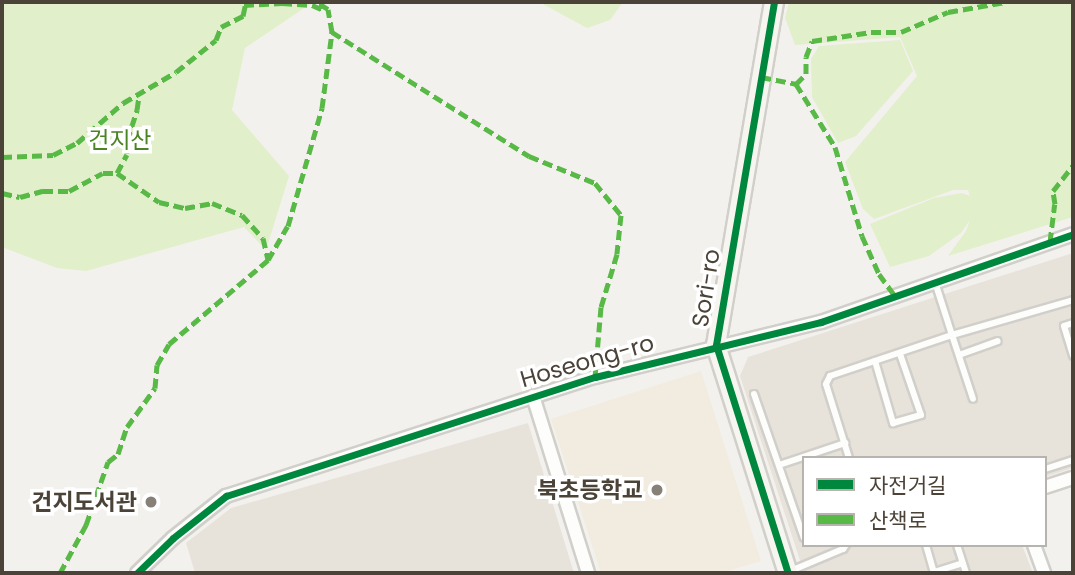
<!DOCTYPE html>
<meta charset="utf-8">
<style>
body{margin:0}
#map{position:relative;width:1075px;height:575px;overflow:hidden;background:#f3f1ed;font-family:Poppins,"Noto Sans KR",sans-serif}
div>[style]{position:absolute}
.residential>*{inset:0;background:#e8e3da}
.education>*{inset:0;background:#f1ecdf}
.green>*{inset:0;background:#e1efcb}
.roads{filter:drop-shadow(2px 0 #d1cfca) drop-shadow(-2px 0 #d1cfca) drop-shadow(0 2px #d1cfca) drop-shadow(0 -2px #d1cfca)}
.lane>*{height:6px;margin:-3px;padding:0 3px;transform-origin:3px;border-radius:3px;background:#fdfdfc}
.street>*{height:12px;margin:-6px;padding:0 6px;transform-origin:6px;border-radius:6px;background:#fdfdfc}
.secondary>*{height:18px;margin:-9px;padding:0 9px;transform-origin:9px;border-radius:9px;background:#f7f5f0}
.quiet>*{height:5px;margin-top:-2.5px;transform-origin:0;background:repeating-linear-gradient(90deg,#58b947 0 10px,transparent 0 15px)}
.cycleway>*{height:7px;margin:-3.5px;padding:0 3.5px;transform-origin:3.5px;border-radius:3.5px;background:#00873e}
.dots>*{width:19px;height:19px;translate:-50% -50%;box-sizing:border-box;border:4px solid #fff;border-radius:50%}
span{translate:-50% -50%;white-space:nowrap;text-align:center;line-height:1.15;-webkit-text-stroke:7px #fff;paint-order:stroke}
.park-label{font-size:23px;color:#4a8423}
.street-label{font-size:23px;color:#4b4337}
.poi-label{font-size:23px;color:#4b4337;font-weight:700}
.right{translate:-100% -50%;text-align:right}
.frame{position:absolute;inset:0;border:4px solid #4b4337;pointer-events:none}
.legend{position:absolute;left:802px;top:456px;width:245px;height:91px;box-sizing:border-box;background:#fff;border:2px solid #b7b4af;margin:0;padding:9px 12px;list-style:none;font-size:21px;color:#4b4337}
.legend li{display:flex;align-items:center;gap:14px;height:35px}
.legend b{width:35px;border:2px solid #b7b4af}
</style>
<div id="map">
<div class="residential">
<div style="clip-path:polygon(1073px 253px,1073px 468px,1045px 477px,1045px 458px,804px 458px,804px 545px,1022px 545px,1033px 573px,804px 573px,740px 376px,748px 357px)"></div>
<div style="clip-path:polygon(528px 423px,574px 573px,195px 573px,186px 543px,231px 508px)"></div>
</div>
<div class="education">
<div style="clip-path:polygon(701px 371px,761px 561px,721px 573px,601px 573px,551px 419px)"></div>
</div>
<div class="green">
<div style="clip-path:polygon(2px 2px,313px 2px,245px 48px,232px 110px,289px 176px,266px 250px,244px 227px,86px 271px,57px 268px,2px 247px)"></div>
<div style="clip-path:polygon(539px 2px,623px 2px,610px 20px,587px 28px)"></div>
<div style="clip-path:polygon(789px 2px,1073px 2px,1073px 217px,948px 256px,966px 231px,970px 220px,961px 233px,929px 256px,890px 267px,870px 224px,934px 198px,962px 193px,970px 196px,968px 190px,953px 190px,874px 219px,863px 209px,845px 162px,917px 76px,900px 37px,795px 45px,785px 18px)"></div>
<div style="clip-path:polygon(900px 40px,913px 71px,856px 136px,838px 143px,812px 97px,811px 59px,819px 46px)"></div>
</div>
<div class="roads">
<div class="lane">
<div style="left:935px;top:282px;width:56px;rotate:72.2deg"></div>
<div style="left:952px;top:335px;width:126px;rotate:-16.1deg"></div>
<div style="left:1073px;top:323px;width:9px;rotate:162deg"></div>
<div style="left:1064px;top:326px;width:31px;rotate:73deg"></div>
<div style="left:959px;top:355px;width:41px;rotate:-19.7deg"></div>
<div style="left:875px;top:361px;width:65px;rotate:73.8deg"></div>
<div style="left:893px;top:423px;width:29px;rotate:-16deg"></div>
<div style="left:921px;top:415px;width:65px;rotate:-109deg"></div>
<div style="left:754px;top:394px;width:152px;rotate:70.9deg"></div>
<div style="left:849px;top:458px;width:77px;rotate:-107.3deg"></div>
<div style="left:826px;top:384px;width:9px;rotate:-63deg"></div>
<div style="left:830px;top:376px;width:129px;rotate:-18.6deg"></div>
<div style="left:952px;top:335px;width:67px;rotate:71.8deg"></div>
<div style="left:779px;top:465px;width:70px;rotate:-18.4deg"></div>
<div style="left:1045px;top:469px;width:29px;rotate:-18deg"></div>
<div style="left:926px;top:545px;width:29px;rotate:74deg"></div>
<div style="left:957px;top:545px;width:29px;rotate:72deg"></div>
<div style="left:788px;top:572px;width:60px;rotate:-22.7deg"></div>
<div style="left:843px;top:549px;width:5px;rotate:-53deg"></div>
<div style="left:934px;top:572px;width:30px;rotate:-17deg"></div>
</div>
<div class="street">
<div style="left:533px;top:396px;width:185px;rotate:72.7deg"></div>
<div style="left:1045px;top:487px;width:29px;rotate:-18deg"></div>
<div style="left:1034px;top:545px;width:30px;rotate:70deg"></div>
<div style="left:137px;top:573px;width:50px;rotate:-44.2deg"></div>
<div style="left:173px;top:538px;width:68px;rotate:-38.4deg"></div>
<div style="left:226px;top:496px;width:388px;rotate:-17.9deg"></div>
<div style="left:595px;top:377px;width:233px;rotate:-13.7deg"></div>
<div style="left:821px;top:322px;width:267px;rotate:-19.2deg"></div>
</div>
<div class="secondary">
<div style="left:774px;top:2px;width:348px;rotate:99.6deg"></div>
<div style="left:716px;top:345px;width:239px;rotate:72.5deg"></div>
</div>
</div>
<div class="quiet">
<div style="left:244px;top:5px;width:38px;rotate:-3deg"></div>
<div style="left:282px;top:3px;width:30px;rotate:4deg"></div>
<div style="left:312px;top:5px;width:13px;rotate:23deg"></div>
<div style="left:332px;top:32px;width:233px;rotate:32.2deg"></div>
<div style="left:529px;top:156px;width:71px;rotate:22.2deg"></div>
<div style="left:595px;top:183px;width:41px;rotate:50.9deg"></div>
<div style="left:621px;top:215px;width:39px;rotate:96deg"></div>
<div style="left:617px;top:254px;width:55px;rotate:106.8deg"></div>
<div style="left:601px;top:307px;width:70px;rotate:94.9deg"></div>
<div style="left:761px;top:77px;width:36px;rotate:11deg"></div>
<div style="left:796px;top:84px;width:14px;rotate:-45deg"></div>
<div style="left:806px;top:74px;width:17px;rotate:-90deg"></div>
<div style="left:806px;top:57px;width:17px;rotate:-69deg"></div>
<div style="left:812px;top:41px;width:60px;rotate:-8.7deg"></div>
<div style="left:871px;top:32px;width:30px"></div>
<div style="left:901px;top:32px;width:51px;rotate:-23.1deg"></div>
<div style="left:948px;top:12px;width:58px;rotate:-10deg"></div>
<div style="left:796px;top:84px;width:74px;rotate:58.2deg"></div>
<div style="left:835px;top:147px;width:93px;rotate:73.1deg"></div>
<div style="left:862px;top:236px;width:42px;rotate:65.9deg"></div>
<div style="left:879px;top:274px;width:26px;rotate:54deg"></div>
<div style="left:2px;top:157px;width:51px;rotate:-2.2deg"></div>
<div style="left:53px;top:155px;width:27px;rotate:-27deg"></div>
<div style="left:77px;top:143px;width:61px;rotate:-41deg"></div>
<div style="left:123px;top:103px;width:61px;rotate:-30.3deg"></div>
<div style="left:176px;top:72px;width:51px;rotate:-38.7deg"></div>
<div style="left:216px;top:40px;width:14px;rotate:-69deg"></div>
<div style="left:221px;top:27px;width:25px;rotate:-27deg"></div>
<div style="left:243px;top:16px;width:14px;rotate:-78deg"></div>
<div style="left:117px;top:173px;width:21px;rotate:-62deg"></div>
<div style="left:127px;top:154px;width:13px;rotate:-90deg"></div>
<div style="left:127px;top:141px;width:33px;rotate:-72deg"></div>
<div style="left:137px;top:110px;width:15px;rotate:-82deg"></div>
<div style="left:2px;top:193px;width:18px;rotate:13deg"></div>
<div style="left:20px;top:197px;width:24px;rotate:-15deg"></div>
<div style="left:43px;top:191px;width:26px"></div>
<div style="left:69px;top:191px;width:38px;rotate:-28deg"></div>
<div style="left:103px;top:173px;width:14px"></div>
<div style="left:117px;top:173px;width:51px;rotate:34.6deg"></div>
<div style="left:159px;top:202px;width:27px;rotate:13deg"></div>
<div style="left:185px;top:208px;width:27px;rotate:-10deg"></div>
<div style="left:212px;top:203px;width:32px;rotate:22deg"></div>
<div style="left:242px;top:215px;width:31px;rotate:48deg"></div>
<div style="left:263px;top:238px;width:23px;rotate:77deg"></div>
<div style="left:1050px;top:242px;width:38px;rotate:-83deg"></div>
<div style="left:1055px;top:204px;width:13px;rotate:-99deg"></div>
<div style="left:1053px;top:191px;width:33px;rotate:-52deg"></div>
<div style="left:60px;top:573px;width:55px;rotate:-61.6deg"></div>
<div style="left:86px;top:525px;width:67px;rotate:-70.8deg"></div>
<div style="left:108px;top:462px;width:13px;rotate:-39deg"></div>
<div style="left:118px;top:454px;width:28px;rotate:-72deg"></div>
<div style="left:127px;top:427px;width:48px;rotate:-54.3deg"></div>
<div style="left:155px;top:388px;width:23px;rotate:-85deg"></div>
<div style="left:157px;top:365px;width:24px;rotate:-60deg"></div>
<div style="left:169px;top:344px;width:130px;rotate:-40.3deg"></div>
<div style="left:268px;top:260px;width:39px;rotate:-60deg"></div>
<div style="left:288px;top:226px;width:123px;rotate:-73.9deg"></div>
<div style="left:322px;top:108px;width:77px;rotate:-82.5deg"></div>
<div style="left:332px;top:32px;width:23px;rotate:-100deg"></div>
<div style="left:328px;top:9px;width:13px;rotate:-148deg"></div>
</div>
<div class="cycleway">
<div style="left:774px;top:2px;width:348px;rotate:99.6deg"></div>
<div style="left:716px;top:345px;width:239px;rotate:72.5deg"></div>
<div style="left:137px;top:573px;width:50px;rotate:-44.2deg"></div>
<div style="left:173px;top:538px;width:68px;rotate:-38.4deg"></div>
<div style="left:226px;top:496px;width:388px;rotate:-17.9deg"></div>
<div style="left:595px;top:377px;width:233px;rotate:-13.7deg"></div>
<div style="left:821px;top:322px;width:267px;rotate:-19.2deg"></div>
</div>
<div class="dots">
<div style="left:657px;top:490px;background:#868077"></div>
<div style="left:151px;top:502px;background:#868077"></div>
</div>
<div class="park-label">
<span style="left:120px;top:140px">건지산</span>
</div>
<div class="street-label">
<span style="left:706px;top:288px;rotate:-81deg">Sori-ro</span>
<span style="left:587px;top:361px;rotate:-16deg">Hoseong-ro</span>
</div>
<div class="poi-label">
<span class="right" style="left:643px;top:490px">북초등학교</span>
<span class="right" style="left:137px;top:502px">건지도서관</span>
</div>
<div class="frame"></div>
<ul class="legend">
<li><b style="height:9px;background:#00873e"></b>자전거길</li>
<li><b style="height:9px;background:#58b947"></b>산책로</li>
</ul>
</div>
